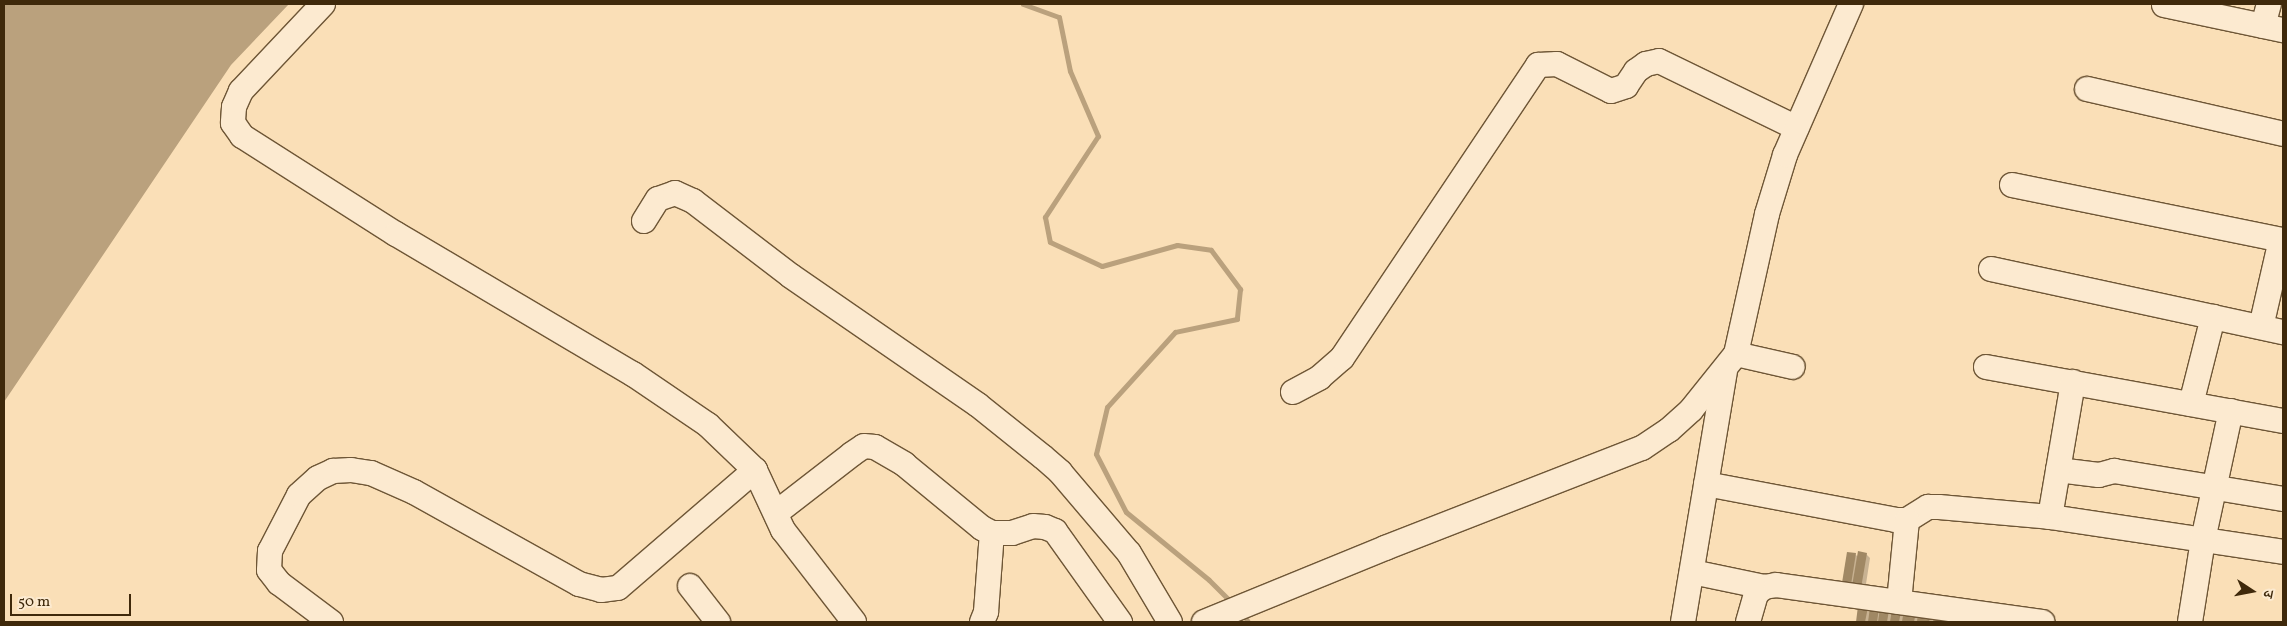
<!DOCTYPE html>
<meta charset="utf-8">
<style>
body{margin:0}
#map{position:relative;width:2287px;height:626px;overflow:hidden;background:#fadfb7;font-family:Vollkorn,"Noto Serif Devanagari",serif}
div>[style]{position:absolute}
.water>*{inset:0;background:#baa17d}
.shadow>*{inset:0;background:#0003}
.stream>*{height:5px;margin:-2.5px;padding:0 2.5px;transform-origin:2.5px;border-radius:2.5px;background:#baa17d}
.building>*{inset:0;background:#a08864}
.roads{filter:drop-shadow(1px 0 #6e5636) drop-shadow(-1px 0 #6e5636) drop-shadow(0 1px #6e5636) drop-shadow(0 -1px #6e5636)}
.minor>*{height:24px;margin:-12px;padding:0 12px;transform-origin:12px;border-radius:12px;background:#fcead0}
span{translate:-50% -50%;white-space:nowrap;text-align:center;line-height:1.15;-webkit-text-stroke:4px #fcead0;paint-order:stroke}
.frame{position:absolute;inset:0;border:5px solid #3f290b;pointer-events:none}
.north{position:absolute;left:2227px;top:566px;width:50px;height:50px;-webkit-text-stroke:4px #fcead0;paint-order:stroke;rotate:101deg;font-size:14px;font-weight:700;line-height:20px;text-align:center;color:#3f290b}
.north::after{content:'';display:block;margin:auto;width:18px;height:22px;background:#3f290b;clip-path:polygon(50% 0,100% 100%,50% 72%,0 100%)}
.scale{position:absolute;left:10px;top:594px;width:121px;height:22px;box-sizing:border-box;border:2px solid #3f290b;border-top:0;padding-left:6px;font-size:15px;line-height:18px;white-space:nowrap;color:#3f290b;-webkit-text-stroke:4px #fcead0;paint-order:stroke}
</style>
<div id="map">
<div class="water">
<div style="clip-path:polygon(4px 4px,289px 4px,231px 65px,4px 402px)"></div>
</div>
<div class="shadow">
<div style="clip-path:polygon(1855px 554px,1858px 557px,1866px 554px,1870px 558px,1864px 597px,1842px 589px)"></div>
<div style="clip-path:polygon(1859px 607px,1867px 609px,1870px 612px,1871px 608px,1889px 611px,1892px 614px,1900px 612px,1904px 616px,1905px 611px,1964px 622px,1857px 622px)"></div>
</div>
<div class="stream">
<div style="left:1023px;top:4px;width:38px;rotate:20deg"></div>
<div style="left:1059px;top:17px;width:55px;rotate:78.5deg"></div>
<div style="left:1070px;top:71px;width:71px;rotate:66.7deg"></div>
<div style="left:1098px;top:136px;width:97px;rotate:123.2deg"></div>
<div style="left:1045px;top:217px;width:25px;rotate:79deg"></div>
<div style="left:1050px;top:242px;width:57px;rotate:24.8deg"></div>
<div style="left:1102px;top:266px;width:78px;rotate:-15.6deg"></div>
<div style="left:1177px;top:245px;width:34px;rotate:8deg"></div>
<div style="left:1211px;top:250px;width:49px;rotate:53.4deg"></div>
<div style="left:1240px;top:289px;width:30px;rotate:96deg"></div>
<div style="left:1237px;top:319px;width:63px;rotate:168.2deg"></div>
<div style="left:1175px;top:332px;width:101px;rotate:132.2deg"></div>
<div style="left:1107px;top:407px;width:48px;rotate:103.2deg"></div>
<div style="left:1096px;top:454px;width:65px;rotate:62.7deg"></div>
<div style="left:1126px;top:512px;width:107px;rotate:39.3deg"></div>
<div style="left:1209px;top:580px;width:33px;rotate:45deg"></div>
<div style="left:1242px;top:612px;width:12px;rotate:59deg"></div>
</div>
<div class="building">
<div style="clip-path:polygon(1858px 551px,1867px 553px,1860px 594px,1851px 592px)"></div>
<div style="clip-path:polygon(1847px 552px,1856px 553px,1850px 591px,1841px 589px)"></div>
<div style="clip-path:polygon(1858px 606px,1868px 607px,1865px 622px,1856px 622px)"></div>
<div style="clip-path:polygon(1870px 607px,1879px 608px,1877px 622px,1868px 622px)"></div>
<div style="clip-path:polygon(1880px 608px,1889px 610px,1887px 622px,1878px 622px)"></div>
<div style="clip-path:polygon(1892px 609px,1901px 611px,1899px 622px,1890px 622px)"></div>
<div style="clip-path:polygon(1904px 609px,1916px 611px,1914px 622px,1902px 622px)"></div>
<div style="clip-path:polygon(1918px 612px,1931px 613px,1929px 622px,1917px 622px)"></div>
<div style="clip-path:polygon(1934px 614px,1946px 616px,1945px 622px,1933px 622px)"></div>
</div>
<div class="roads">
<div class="minor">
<div style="left:323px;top:4px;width:120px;rotate:133.3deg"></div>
<div style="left:241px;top:91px;width:17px;rotate:114deg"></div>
<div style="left:234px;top:107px;width:16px;rotate:94deg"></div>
<div style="left:233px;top:123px;width:16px;rotate:55deg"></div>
<div style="left:242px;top:136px;width:183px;rotate:32.5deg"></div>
<div style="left:396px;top:234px;width:275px;rotate:30.6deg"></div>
<div style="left:633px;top:374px;width:91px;rotate:34.2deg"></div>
<div style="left:708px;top:425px;width:65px;rotate:43.8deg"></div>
<div style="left:755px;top:470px;width:66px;rotate:65deg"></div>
<div style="left:783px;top:530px;width:116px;rotate:52.3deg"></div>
<div style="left:2164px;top:5px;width:122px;rotate:11.9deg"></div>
<div style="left:2263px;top:26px;width:23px;rotate:-75deg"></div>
<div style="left:2087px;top:89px;width:201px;rotate:12.9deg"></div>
<div style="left:2012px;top:185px;width:277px;rotate:11.5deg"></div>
<div style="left:644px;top:221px;width:26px;rotate:-58deg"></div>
<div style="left:658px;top:199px;width:18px;rotate:-19deg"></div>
<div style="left:675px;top:193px;width:20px;rotate:24deg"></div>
<div style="left:693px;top:201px;width:123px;rotate:37.4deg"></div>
<div style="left:791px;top:276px;width:227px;rotate:34.6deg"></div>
<div style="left:978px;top:405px;width:83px;rotate:38.7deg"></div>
<div style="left:1043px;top:457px;width:23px;rotate:41deg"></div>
<div style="left:1060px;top:472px;width:106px;rotate:49.6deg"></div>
<div style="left:1129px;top:553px;width:80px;rotate:59.3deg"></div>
<div style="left:1991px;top:269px;width:299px;rotate:12.2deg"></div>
<div style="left:2261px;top:327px;width:89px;rotate:-77.1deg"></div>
<div style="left:1736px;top:354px;width:58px;rotate:12.8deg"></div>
<div style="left:1986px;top:367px;width:302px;rotate:10.3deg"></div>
<div style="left:1293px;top:392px;width:30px;rotate:-28deg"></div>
<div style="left:1319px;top:378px;width:30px;rotate:-41deg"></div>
<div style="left:1342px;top:358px;width:353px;rotate:-56.2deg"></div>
<div style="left:1538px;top:65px;width:19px;rotate:-3deg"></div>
<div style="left:1557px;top:64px;width:60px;rotate:26.6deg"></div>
<div style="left:1611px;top:91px;width:16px;rotate:-18deg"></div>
<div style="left:1626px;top:86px;width:18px;rotate:-56deg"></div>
<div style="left:1636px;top:71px;width:12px;rotate:-35deg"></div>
<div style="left:1646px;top:64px;width:13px;rotate:-13deg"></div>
<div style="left:1659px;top:61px;width:153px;rotate:25.9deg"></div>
<div style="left:2191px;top:404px;width:90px;rotate:-75.8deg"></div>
<div style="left:2058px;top:470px;width:41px;rotate:7deg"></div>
<div style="left:2099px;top:475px;width:16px;rotate:-15deg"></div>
<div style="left:2114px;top:471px;width:171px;rotate:9.4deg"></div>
<div style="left:1706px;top:484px;width:193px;rotate:10.7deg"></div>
<div style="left:1896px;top:520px;width:11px"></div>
<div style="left:1907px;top:520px;width:25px;rotate:-32deg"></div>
<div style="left:1928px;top:507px;width:11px"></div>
<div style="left:1939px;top:507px;width:111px;rotate:5.1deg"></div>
<div style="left:2050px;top:517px;width:236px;rotate:8.5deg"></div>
<div style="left:776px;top:513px;width:96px;rotate:-37.8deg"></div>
<div style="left:852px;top:454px;width:14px;rotate:-34deg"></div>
<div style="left:864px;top:446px;width:11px;rotate:5deg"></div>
<div style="left:875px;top:447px;width:34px;rotate:30deg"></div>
<div style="left:904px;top:464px;width:101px;rotate:39.4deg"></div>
<div style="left:982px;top:528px;width:11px;rotate:27deg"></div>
<div style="left:992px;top:533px;width:20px"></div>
<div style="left:1012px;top:533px;width:22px;rotate:-18deg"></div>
<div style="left:1033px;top:526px;width:12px;rotate:5deg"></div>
<div style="left:1045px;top:527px;width:11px;rotate:22deg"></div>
<div style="left:1055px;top:531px;width:112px;rotate:54.5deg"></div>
<div style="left:2050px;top:517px;width:137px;rotate:-80.3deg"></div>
<div style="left:1692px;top:572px;width:74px;rotate:11.8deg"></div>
<div style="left:690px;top:586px;width:46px;rotate:52.1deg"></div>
<div style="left:1899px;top:602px;width:82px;rotate:-84.4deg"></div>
<div style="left:331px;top:622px;width:65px;rotate:-143.1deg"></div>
<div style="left:279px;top:583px;width:16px;rotate:-128deg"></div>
<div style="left:269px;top:570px;width:19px;rotate:-87deg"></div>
<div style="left:270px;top:551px;width:63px;rotate:-62.6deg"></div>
<div style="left:299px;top:495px;width:25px;rotate:-42deg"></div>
<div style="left:318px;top:478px;width:17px;rotate:-25deg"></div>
<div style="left:333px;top:471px;width:18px;rotate:-3deg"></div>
<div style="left:351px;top:470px;width:20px;rotate:9deg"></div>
<div style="left:371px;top:473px;width:47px;rotate:23.8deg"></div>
<div style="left:414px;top:492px;width:189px;rotate:29.1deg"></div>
<div style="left:579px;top:584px;width:23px;rotate:15deg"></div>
<div style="left:601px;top:590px;width:17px;rotate:-7deg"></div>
<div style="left:618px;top:588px;width:181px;rotate:-40.7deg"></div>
<div style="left:982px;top:622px;width:11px;rotate:-68deg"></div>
<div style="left:986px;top:612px;width:79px;rotate:-85.7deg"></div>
<div style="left:1204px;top:622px;width:196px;rotate:-22.2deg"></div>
<div style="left:1385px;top:548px;width:276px;rotate:-21.3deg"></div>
<div style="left:1642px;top:448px;width:32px;rotate:-34deg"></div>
<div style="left:1669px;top:430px;width:30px;rotate:-42deg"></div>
<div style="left:1691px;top:410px;width:72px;rotate:-51.2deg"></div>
<div style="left:1736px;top:354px;width:143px;rotate:-77.5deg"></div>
<div style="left:1767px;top:214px;width:62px;rotate:-73deg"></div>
<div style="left:1785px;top:155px;width:165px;rotate:-66.4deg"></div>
<div style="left:1683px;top:622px;width:254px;rotate:-80.5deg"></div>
<div style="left:1748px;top:622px;width:29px;rotate:-74deg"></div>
<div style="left:1756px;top:594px;width:11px;rotate:-41deg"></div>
<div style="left:1764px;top:587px;width:12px;rotate:-9deg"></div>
<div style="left:1776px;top:585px;width:269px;rotate:7.9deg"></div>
<div style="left:2190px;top:622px;width:83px;rotate:-81deg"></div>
<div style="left:2203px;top:540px;width:132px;rotate:-77.8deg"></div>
</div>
</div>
<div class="frame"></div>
<div class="north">उ</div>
<div class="scale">50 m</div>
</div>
